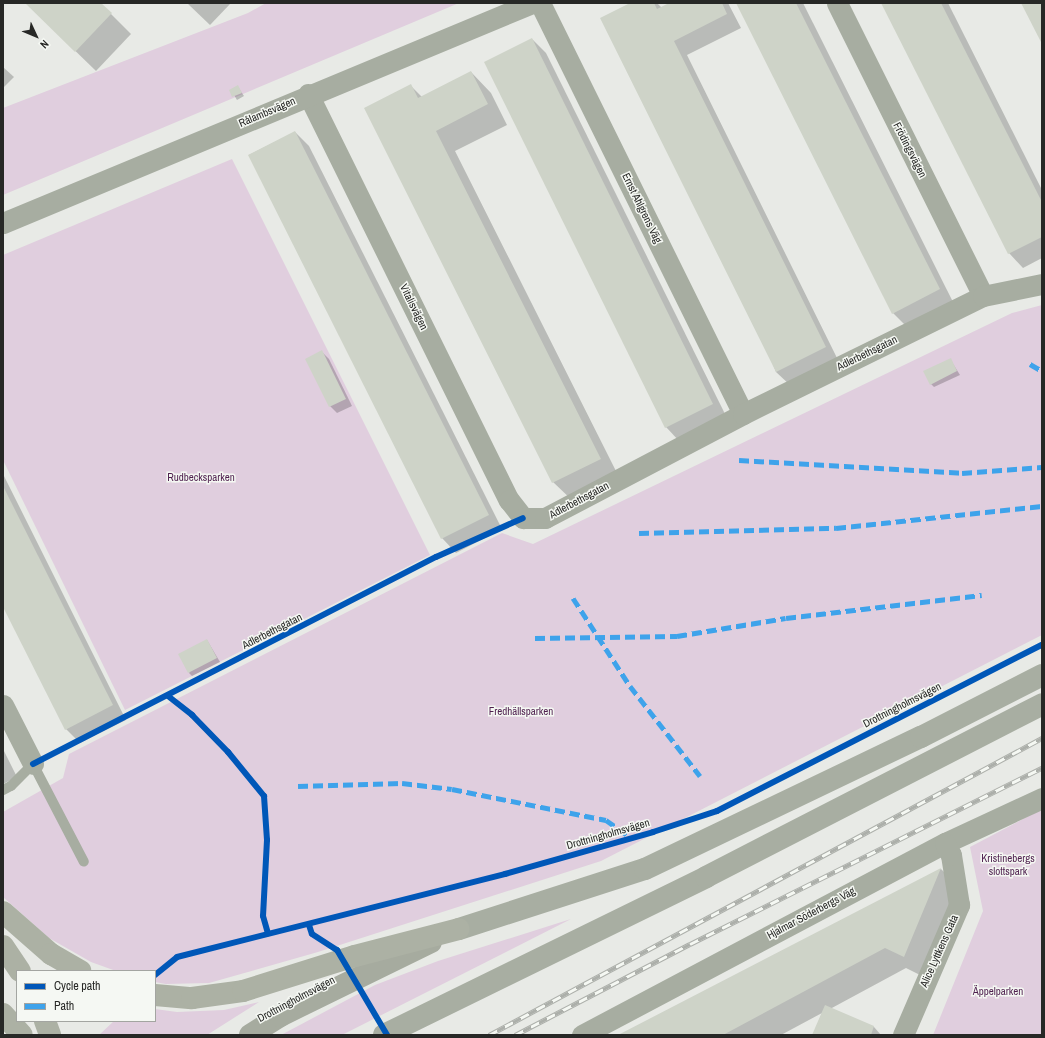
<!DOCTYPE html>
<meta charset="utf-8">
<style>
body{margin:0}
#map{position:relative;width:1045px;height:1038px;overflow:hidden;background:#e8eae6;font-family:"Archivo Narrow",sans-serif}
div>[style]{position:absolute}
.green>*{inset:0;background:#e0cede}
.shadow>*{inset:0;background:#0003}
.building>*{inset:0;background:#ced3c8}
.lane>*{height:10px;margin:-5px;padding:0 5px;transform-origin:5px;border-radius:5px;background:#a7ada1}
.street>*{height:21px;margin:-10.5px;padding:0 10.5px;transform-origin:10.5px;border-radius:10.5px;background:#a7ada1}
.secondary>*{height:22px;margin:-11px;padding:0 11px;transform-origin:11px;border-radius:11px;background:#a6ab9f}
.primary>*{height:22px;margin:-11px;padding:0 11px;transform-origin:11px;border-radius:11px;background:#a8aea2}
.highway>*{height:22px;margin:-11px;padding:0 11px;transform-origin:11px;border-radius:11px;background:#acb1a4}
.rail>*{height:4.5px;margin-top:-2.25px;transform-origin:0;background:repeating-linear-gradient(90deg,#f5f8f3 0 9px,#acafaa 0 18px);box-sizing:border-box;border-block:1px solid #acafaa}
.quiet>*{height:5px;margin-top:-2.5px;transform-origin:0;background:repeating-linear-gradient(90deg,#3ea3eb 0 10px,transparent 0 15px)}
.cycleway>*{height:6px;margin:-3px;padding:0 3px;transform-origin:3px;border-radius:3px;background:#0057b8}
span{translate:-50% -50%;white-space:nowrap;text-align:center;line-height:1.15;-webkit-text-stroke:3px #f5f8f3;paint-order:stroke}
.street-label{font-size:11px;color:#272826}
.park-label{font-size:11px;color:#4e1f4e}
.frame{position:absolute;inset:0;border:4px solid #272826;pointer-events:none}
.legend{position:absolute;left:16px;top:970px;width:140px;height:52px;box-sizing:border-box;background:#f5f8f3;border:1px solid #a3a5a1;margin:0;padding:5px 7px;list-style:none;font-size:12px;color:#272826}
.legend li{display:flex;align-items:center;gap:8px;height:20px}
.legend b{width:20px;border:1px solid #a3a5a1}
.north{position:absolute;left:16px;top:16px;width:40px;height:40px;-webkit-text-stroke:3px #f5f8f3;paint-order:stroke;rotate:134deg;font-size:11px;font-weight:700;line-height:16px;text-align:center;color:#272826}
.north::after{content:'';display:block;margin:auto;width:14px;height:18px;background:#272826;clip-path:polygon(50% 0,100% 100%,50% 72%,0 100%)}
</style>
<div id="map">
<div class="green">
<div style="clip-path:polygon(266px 3px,459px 3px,3px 195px,3px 108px,248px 13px)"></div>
<div style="clip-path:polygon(232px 159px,430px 555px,125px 710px,3px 460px,3px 255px)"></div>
<div style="clip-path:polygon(1042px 305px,1042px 635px,601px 861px,318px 952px,209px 983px,166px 984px,155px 982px,155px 971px,116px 971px,91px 962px,49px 938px,3px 897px,3px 812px,63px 778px,69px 754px,502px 533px,533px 544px,1012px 313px)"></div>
<div style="clip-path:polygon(1042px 809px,1042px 1035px,933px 1035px,983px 911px,970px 847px)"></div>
<div style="clip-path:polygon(571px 919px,342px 1035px,281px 1035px,375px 985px,438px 961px)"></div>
<div style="clip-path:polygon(259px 1002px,207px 1035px,99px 1035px,114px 1021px,155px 1021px,155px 1009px,177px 1012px,224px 1010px)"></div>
</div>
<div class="shadow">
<div style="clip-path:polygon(26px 3px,100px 3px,131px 34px,96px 71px)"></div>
<div style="clip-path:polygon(187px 3px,231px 3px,210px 25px)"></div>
<div style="clip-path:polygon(632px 3px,657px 3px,662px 8px,672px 3px,728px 3px,741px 28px,687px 55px,839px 362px,791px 386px,776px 372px)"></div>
<div style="clip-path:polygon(737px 3px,803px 3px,954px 304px,907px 327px,893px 313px)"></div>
<div style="clip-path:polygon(882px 3px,948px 3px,1042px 190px,1042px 258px,1023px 268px,1009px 253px)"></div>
<div style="clip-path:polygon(532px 39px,546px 53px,727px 418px,680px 442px,666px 427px)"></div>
<div style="clip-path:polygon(3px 67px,14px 77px,3px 88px)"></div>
<div style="clip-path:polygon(471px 72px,491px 93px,507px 125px,455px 151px,620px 479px,574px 502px,553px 482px,410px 85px,422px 97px)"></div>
<div style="clip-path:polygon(238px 87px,244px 96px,237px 100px,231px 90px)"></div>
<div style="clip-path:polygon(295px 132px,309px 146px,502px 529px,456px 553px,442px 538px,249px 155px)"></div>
<div style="clip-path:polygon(322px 352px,329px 359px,352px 406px,337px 413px,330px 406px)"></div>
<div style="clip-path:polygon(950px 359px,960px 375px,934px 387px,931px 384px)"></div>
<div style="clip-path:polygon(3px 474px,126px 720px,80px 743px,66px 729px,3px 604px)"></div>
<div style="clip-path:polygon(207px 640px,220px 662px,192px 676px,189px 673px)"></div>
<div style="clip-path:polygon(3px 749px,17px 777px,3px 784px)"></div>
<div style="clip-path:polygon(941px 869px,961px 889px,924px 977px,906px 968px,830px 1009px,874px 1027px,881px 1035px,813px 1035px,822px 1013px,781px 1035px,620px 1035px)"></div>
</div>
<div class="building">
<div style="clip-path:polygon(25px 3px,101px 3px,112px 13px,75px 52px)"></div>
<div style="clip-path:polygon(630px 3px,654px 3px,657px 9px,669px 3px,722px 3px,727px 14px,674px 41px,826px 347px,776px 372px,600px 18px)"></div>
<div style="clip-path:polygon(736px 3px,796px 3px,940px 289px,892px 314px)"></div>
<div style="clip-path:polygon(881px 3px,941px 3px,1042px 202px,1042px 237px,1008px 254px)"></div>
<div style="clip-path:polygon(1021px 3px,1042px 3px,1042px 44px)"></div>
<div style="clip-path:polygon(532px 38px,713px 404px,665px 428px,484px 62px)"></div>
<div style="clip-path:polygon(471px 71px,488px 104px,436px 131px,601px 459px,552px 483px,364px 108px,411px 84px,418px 98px)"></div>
<div style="clip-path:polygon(238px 85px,242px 93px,232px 97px,229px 90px)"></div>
<div style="clip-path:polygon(295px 131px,489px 515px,441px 539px,248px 155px)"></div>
<div style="clip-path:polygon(322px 350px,346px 399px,329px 407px,305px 359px)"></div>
<div style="clip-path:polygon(951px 358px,957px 371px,930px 385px,923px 371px)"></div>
<div style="clip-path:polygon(3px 486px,113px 705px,65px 730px,3px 607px)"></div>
<div style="clip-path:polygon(207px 639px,217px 658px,188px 673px,178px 654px)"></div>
<div style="clip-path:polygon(941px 868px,904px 957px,885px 948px,723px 1035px,618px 1035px)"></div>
<div style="clip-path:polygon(825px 1005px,874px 1026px,871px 1035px,812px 1035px)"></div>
</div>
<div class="lane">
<div style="left:3px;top:790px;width:9px;rotate:-27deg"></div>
<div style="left:11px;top:786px;width:31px;rotate:-45deg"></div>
<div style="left:33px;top:764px;width:110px;rotate:62.5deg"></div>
</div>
<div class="street">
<div style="left:540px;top:3px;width:458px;rotate:63.7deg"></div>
<div style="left:837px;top:3px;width:327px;rotate:63.5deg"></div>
<div style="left:308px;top:94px;width:453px;rotate:63.7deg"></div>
<div style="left:509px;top:500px;width:23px;rotate:52deg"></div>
<div style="left:523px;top:518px;width:22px"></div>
<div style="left:545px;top:518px;width:224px;rotate:-27.7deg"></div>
<div style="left:743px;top:414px;width:267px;rotate:-26.2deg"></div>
<div style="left:983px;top:296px;width:60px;rotate:-11.5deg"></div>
<div style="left:3px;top:223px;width:573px;rotate:-22.58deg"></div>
<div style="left:3px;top:705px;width:66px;rotate:63deg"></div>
<div style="left:582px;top:1035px;width:411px;rotate:-27.9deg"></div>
<div style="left:945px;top:843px;width:107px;rotate:-24.9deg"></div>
<div style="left:903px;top:1035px;width:142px;rotate:-66.7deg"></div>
<div style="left:959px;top:905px;width:51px;rotate:-99.1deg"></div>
<div style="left:951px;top:855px;width:13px;rotate:-117deg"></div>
</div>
<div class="secondary">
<div style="left:250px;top:1035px;width:36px;rotate:-32deg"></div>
<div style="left:280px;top:1016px;width:168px;rotate:-26.1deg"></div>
</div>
<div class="primary">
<div style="left:459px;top:929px;width:195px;rotate:-17.9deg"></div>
<div style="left:645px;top:869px;width:306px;rotate:-25.6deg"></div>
<div style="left:921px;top:737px;width:136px;rotate:-27.1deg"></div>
<div style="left:384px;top:1035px;width:359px;rotate:-26.1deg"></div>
<div style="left:706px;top:877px;width:378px;rotate:-27.2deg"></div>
</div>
<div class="highway">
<div style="left:3px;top:912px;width:64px;rotate:41.2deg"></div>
<div style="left:51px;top:954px;width:34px;rotate:30deg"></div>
<div style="left:3px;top:946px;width:30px;rotate:56deg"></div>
<div style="left:155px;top:995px;width:37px;rotate:5deg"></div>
<div style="left:192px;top:998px;width:51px;rotate:-7.8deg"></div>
<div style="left:243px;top:991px;width:117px;rotate:-17.4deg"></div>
<div style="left:355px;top:956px;width:107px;rotate:-14.6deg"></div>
<div style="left:3px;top:1014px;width:28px;rotate:48deg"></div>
<div style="left:45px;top:1021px;width:15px;rotate:70deg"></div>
</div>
<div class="rail">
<div style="left:489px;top:1035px;width:628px;rotate:-28.24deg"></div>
<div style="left:515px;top:1035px;width:197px;rotate:-27.5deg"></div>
<div style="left:690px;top:944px;width:394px;rotate:-26.6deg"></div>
</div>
<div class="quiet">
<div style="left:1030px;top:364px;width:14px;rotate:30deg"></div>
<div style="left:739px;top:460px;width:223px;rotate:3.3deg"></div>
<div style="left:962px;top:473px;width:80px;rotate:-4.3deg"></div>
<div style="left:639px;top:533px;width:197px;rotate:-1.5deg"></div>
<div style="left:836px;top:528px;width:207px;rotate:-6.1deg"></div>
<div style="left:573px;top:598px;width:105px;rotate:57.1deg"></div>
<div style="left:630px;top:686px;width:114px;rotate:52.1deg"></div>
<div style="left:535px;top:638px;width:142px;rotate:-0.8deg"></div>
<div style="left:677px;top:636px;width:110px;rotate:-9.4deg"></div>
<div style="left:786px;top:618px;width:197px;rotate:-6.7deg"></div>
<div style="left:298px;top:786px;width:104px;rotate:-1.7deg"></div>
<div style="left:402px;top:783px;width:50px;rotate:6.8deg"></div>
<div style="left:452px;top:789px;width:157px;rotate:11.4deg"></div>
<div style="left:606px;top:820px;width:32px;rotate:35deg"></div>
</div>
<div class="cycleway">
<div style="left:168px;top:696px;width:31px;rotate:38deg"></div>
<div style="left:192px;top:715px;width:52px;rotate:45.8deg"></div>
<div style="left:228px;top:752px;width:57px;rotate:50.7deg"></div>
<div style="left:264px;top:796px;width:44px;rotate:86.1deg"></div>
<div style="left:267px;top:840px;width:76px;rotate:93deg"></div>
<div style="left:263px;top:916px;width:18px;rotate:74deg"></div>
<div style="left:33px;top:764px;width:453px;rotate:-27.2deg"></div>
<div style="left:436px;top:557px;width:95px;rotate:-24.1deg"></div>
<div style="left:309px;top:925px;width:9px;rotate:72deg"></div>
<div style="left:312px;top:934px;width:30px;rotate:33deg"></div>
<div style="left:337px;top:950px;width:99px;rotate:59.5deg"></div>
<div style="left:155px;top:975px;width:28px;rotate:-39deg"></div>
<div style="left:177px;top:957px;width:338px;rotate:-14.2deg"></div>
<div style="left:505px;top:874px;width:154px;rotate:-15.8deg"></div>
<div style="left:653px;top:832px;width:67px;rotate:-18.2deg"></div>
<div style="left:717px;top:811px;width:365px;rotate:-27.1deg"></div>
</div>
<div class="street-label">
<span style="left:267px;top:112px;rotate:-23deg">Rålambsvägen</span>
<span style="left:910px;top:150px;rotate:63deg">Frödingsvägen</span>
<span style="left:642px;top:208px;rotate:64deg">Ernst Ahlgrens Väg</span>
<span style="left:414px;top:307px;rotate:64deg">Vitalisvägen</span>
<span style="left:867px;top:353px;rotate:-26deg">Adlerbethsgatan</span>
<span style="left:579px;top:500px;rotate:-28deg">Adlerbethsgatan</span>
<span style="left:272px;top:631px;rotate:-27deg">Adlerbethsgatan</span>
<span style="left:902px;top:705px;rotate:-27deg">Drottningholmsvägen</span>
<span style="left:608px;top:834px;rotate:-16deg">Drottningholmsvägen</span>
<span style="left:811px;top:913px;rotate:-28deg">Hjalmar Söderbergs Väg</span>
<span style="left:939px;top:951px;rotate:-66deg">Alice Lyttkens Gata</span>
<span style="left:296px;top:999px;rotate:-28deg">Drottningholmsvägen</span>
</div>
<div class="park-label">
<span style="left:201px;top:477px">Rudbecksparken</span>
<span style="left:521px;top:711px">Fredhällsparken</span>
<span style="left:1008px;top:865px">Kristinebergs<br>slottspark</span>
<span style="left:998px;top:991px">Äppelparken</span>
</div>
<div class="frame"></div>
<ul class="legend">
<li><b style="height:5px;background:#0057b8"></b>Cycle path</li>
<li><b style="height:5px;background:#3ea3eb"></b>Path</li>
</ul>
<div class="north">N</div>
</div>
